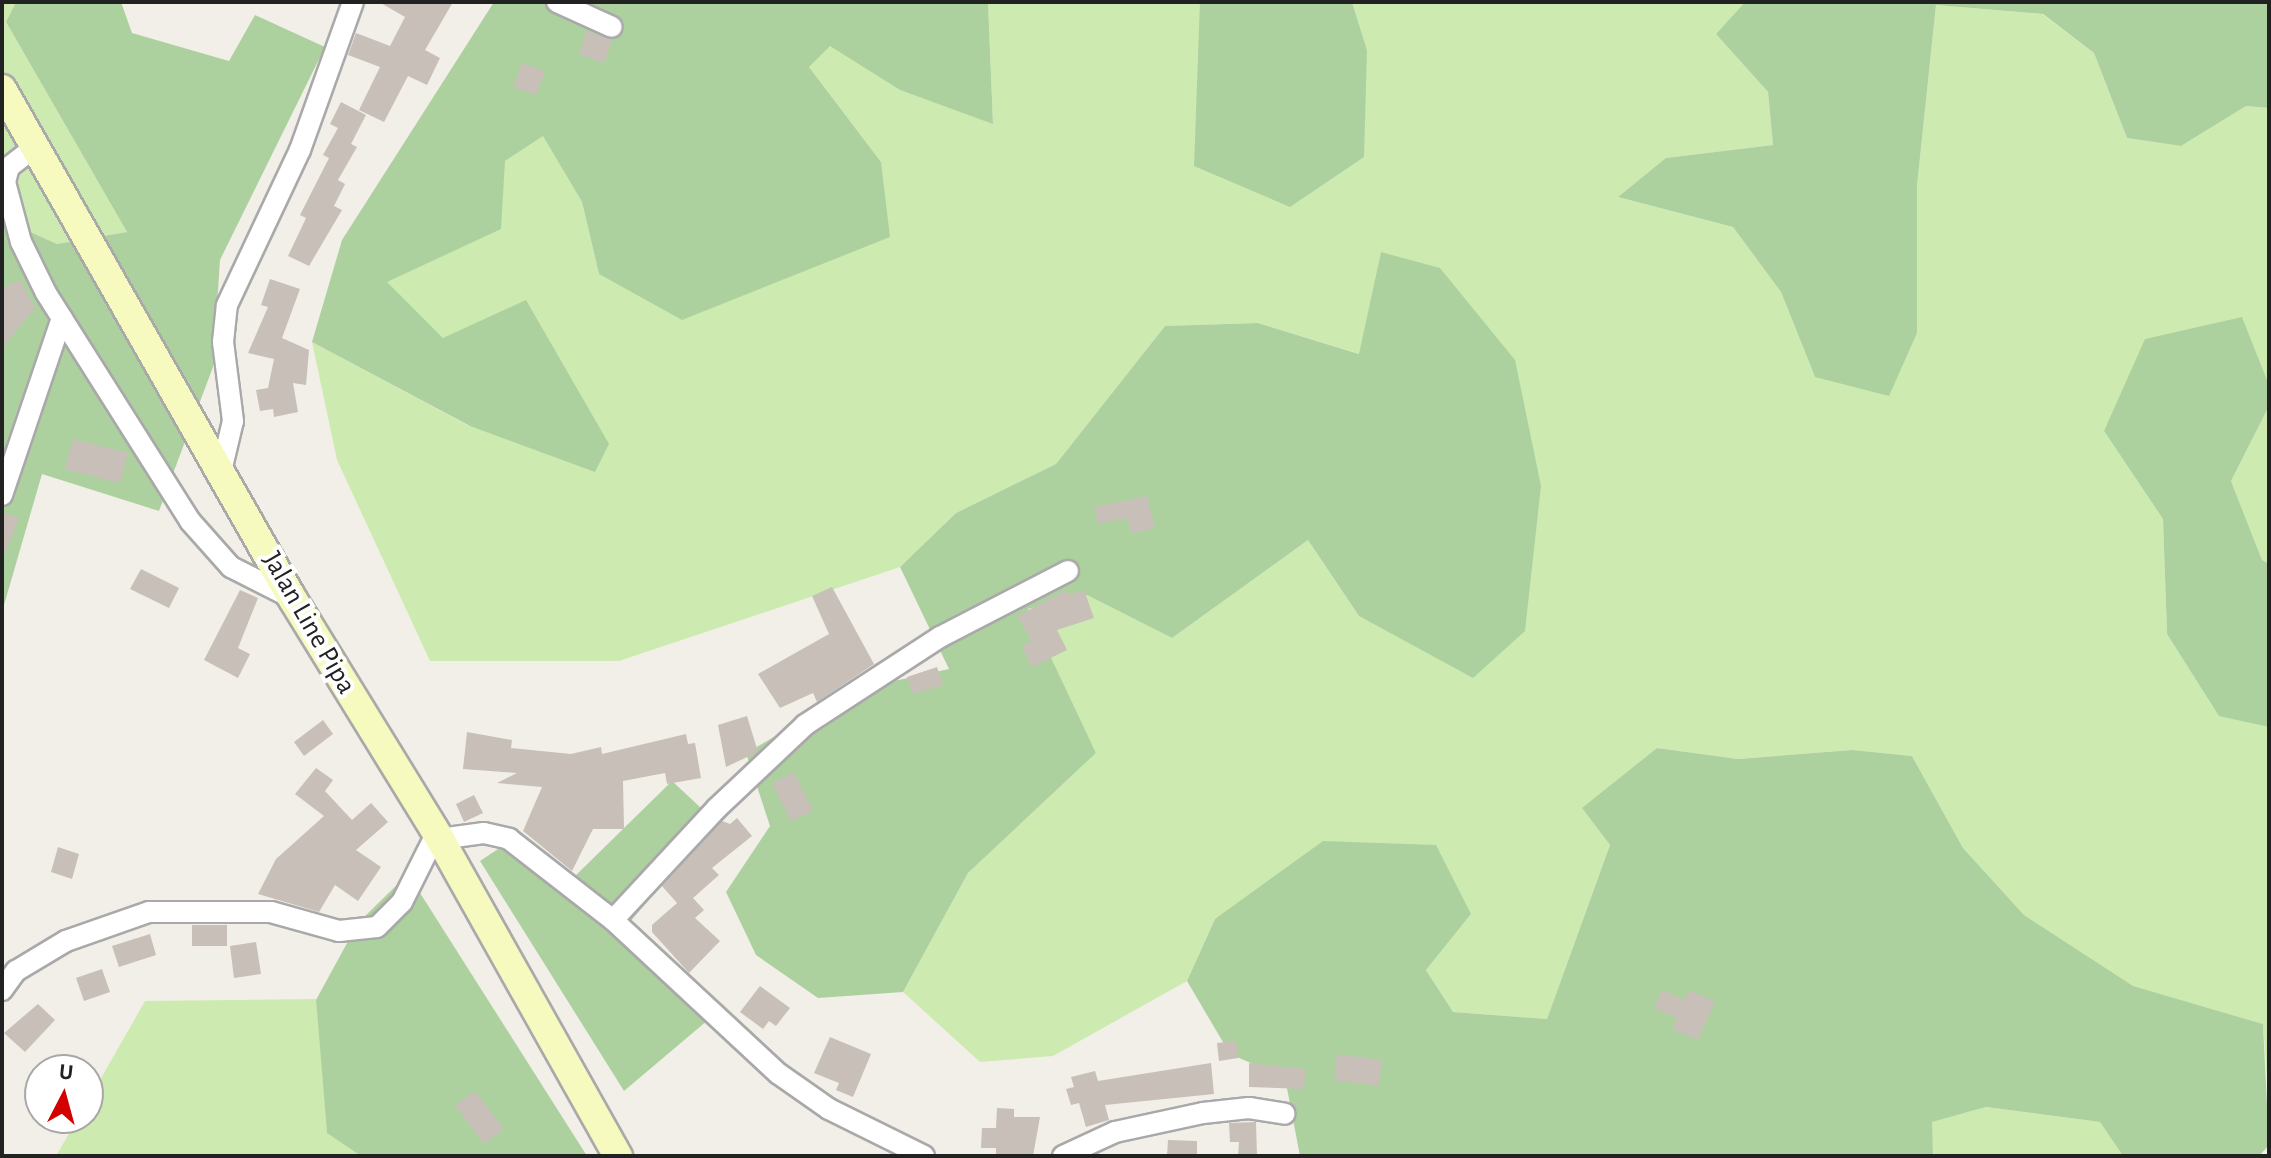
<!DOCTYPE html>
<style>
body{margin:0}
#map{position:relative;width:2271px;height:1158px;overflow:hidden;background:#f2efe9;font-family:"Alegreya Sans",sans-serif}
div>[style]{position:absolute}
.grass>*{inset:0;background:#cdebb0}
.forest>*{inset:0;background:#add19e}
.building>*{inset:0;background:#c7bfb8}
.roads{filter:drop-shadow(2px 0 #a9a9a9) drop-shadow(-2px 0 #a9a9a9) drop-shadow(0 2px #a9a9a9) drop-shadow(0 -2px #a9a9a9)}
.minor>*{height:20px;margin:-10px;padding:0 10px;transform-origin:10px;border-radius:10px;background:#fff}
.secondary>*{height:28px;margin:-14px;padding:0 14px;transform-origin:14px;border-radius:14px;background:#f7fabf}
span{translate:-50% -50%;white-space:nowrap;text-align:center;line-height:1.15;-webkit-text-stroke:8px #fff;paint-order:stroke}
.street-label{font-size:28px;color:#222}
.frame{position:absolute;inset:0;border:4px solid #222;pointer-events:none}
.north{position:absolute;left:24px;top:1054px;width:80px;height:80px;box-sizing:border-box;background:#fff;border:2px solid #a7a7a7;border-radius:50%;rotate:6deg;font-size:22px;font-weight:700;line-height:32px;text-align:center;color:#222}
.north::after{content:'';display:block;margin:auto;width:28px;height:36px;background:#d40000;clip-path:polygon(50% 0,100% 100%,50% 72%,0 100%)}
</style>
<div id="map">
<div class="grass">
<div style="clip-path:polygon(2px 2px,16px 2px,6px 22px,127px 232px,57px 244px,2px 219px)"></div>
<div style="clip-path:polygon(988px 2px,1200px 2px,1200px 54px,1367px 50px,1352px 2px,1745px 2px,1716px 34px,1768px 92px,1773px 145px,1667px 158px,1618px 197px,1733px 227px,1781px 292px,1815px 377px,1917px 333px,1917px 186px,1936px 5px,2042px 14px,2094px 53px,2127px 138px,2181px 146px,2246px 106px,2269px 108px,2269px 385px,2242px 318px,2104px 431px,2163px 519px,2167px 634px,2219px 715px,2269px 727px,2269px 1104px,2263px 1024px,2132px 986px,2024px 915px,1963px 848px,1912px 756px,1852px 750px,1738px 759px,1657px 748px,1583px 809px,1610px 845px,1547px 1019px,1453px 1012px,1426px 970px,1471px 914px,1215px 919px,1187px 981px,1053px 1056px,980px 1062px,903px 992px,968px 873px,1096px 753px,1027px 610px,1087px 595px,1172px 638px,1308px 540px,1359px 616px,1381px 252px,1360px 354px,1258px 323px,1165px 326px,1056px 464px,956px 513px,900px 567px,619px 661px,430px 661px,337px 460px,312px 342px,469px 426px,443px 338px,386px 282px,505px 161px,543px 135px,582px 202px,599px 274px,881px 162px,809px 67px,830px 45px,900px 90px,993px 123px)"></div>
<div style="clip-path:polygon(2269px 406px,2269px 564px,2262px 560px,2231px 481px)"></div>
<div style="clip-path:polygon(316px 999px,327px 1132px,361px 1156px,56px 1156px,78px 1118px,88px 1118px,88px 1101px,145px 1001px)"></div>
<div style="clip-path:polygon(1986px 1107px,2100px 1122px,2123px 1156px,1933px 1156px,1931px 1122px)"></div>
</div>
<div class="forest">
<div style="clip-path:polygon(16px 2px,121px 2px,132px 33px,229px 61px,255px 15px,325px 47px,220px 260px,213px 367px,159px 511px,42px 474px,2px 612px,2px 219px,57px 244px,127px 232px,6px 22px)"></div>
<div style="clip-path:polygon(494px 2px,988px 2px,993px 124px,900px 90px,830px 46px,809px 67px,881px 162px,890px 237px,682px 320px,599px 274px,582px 202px,543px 136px,505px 161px,501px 229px,387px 282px,443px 338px,526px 300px,609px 444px,595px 472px,470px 426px,312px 342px,342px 240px)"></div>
<div style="clip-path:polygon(1200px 2px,1352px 2px,1367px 50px,1364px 157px,1290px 207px,1194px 166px)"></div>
<div style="clip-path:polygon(1745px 2px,2269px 2px,2269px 108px,2246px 106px,2181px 146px,2127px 138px,2094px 53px,2043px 14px,1936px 5px,1917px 186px,1917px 333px,1889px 396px,1815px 377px,1781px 292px,1733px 227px,1618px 197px,1666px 158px,1773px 145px,1768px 92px,1716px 34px)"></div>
<div style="clip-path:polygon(1381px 252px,1440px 268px,1515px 360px,1541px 486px,1525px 631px,1473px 678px,1359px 616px,1308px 540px,1172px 638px,1087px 595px,1028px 609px,1096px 753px,968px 873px,903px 992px,818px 998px,756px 955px,726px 892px,770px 826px,746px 753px,858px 689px,949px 669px,900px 567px,956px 513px,1056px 464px,1165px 326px,1258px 323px,1359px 354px)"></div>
<div style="clip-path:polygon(2242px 317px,2269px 385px,2269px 406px,2231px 481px,2262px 560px,2269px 564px,2269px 727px,2219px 716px,2167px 634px,2163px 519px,2104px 431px,2145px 339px)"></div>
<div style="clip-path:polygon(1657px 748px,1738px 759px,1852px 750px,1912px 756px,1963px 848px,2024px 915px,2133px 986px,2263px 1024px,2269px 1145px,2259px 1156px,2123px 1156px,2100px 1122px,1986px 1107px,1932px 1122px,1933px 1156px,1300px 1156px,1285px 1078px,1230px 1054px,1187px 981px,1215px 919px,1323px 841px,1436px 845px,1471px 914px,1426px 970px,1453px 1012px,1547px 1019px,1610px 845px,1582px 808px)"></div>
<div style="clip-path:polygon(672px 781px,716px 822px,628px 924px,708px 1020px,624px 1091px,480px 861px,513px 839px,570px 881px)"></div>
<div style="clip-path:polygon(408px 874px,587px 1156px,361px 1156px,327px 1133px,316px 1000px,358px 923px)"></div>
</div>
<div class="building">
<div style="clip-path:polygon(379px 2px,453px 2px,425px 50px,440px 58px,427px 85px,408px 76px,384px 122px,359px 110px,380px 67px,348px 55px,356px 33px,390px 46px,405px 17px)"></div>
<div style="clip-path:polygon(587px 31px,612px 40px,604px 63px,579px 54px)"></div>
<div style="clip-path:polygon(522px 63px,545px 71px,536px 95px,513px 87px)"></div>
<div style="clip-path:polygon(341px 102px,366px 115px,351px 144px,357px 147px,338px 180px,345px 184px,334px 206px,342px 210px,309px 266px,288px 256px,306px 218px,300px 215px,329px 158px,323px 155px,338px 128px,330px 124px)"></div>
<div style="clip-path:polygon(270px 279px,300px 289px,282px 338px,309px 350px,306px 385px,293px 383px,298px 412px,274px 417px,273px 409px,260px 411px,256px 390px,268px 388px,274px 359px,248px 353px,268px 307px,261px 305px)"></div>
<div style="clip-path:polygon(20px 280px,35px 308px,2px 348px,2px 288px)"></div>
<div style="clip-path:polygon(73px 439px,128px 453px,120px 483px,65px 469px)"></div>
<div style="clip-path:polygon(1147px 496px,1155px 528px,1132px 534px,1127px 518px,1098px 524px,1094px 507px)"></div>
<div style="clip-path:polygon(2px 512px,19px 518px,3px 558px,2px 558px)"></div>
<div style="clip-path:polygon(141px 569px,179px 588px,169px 608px,130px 589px)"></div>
<div style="clip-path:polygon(832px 587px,874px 664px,817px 702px,813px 693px,780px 708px,758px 674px,829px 634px,812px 596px)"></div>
<div style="clip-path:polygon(240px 590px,258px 598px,238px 648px,250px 654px,238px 678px,204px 660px)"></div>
<div style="clip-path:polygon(1067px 590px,1069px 595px,1084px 590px,1094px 618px,1057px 630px,1067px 650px,1032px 667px,1022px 646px,1032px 641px,1017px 616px)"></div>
<div style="clip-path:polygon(937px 667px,943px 685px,913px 694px,907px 677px)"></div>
<div style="clip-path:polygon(747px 716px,758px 752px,726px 767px,718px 725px)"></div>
<div style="clip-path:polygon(323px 720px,333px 734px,304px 756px,294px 742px)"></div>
<div style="clip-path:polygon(467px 732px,512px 740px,511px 748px,571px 754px,601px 747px,602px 754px,686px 734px,688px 744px,695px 743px,701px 778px,667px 784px,665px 773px,623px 781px,624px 829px,593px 829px,572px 871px,523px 831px,542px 787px,497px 783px,517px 773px,463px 769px)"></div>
<div style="clip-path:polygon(316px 768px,333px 780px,325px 791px,352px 820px,371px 803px,388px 822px,356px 850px,381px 867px,358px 901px,335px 885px,319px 912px,258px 894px,276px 859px,324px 816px,295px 794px)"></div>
<div style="clip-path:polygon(794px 772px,813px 811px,791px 821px,772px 783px)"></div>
<div style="clip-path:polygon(474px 795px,483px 813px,464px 822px,456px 804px)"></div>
<div style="clip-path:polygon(737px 818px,752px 836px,712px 868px,719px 875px,693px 898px,704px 910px,695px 918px,720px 941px,689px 973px,652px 932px,652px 925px,677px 903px,662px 886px,722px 821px,730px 824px)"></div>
<div style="clip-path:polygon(58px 847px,79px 854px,72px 879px,51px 872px)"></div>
<div style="clip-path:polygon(192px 925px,227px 925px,227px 946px,192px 946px)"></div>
<div style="clip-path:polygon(150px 934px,156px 955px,119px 967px,112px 946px)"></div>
<div style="clip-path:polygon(256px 942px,261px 974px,234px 978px,230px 946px)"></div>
<div style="clip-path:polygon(102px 969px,110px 992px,84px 1001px,76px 978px)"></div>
<div style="clip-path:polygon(760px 986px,790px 1008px,776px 1026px,769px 1021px,763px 1029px,740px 1012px)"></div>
<div style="clip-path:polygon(1662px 990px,1684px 1000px,1689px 990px,1715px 1001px,1698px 1040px,1672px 1029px,1677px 1018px,1654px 1008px)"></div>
<div style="clip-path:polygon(38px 1004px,55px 1020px,25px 1052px,4px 1033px)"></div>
<div style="clip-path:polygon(830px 1037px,871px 1054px,853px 1097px,836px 1090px,839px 1083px,814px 1073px)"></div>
<div style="clip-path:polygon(1236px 1041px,1238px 1058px,1219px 1061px,1217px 1043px)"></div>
<div style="clip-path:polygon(1337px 1054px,1382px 1060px,1379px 1086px,1334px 1080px)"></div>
<div style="clip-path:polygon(1211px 1063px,1214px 1094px,1105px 1105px,1109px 1120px,1086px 1127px,1079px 1103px,1071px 1105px,1066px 1089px,1074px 1087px,1071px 1077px,1095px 1071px,1098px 1081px)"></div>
<div style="clip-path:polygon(1249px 1063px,1306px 1069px,1304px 1089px,1249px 1087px)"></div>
<div style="clip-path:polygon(475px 1091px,504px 1129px,484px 1144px,455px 1105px)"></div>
<div style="clip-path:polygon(997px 1108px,1014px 1109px,1014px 1117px,1040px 1117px,1033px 1156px,996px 1156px,996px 1148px,981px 1148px,982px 1128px,996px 1128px)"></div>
<div style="clip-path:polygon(1256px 1122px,1257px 1156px,1238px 1156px,1239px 1142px,1230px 1142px,1229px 1123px)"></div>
<div style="clip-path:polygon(1168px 1140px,1197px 1141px,1197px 1156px,1167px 1156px)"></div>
</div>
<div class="roads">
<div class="minor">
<div style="left:557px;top:2px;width:60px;rotate:24.4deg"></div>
<div style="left:36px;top:146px;width:34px;rotate:142deg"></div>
<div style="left:9px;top:167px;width:16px;rotate:105deg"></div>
<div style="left:5px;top:182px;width:62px;rotate:75.1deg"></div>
<div style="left:21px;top:242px;width:57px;rotate:63.9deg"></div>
<div style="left:46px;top:293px;width:270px;rotate:57.7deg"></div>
<div style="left:190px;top:521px;width:62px;rotate:48.3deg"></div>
<div style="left:231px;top:567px;width:68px;rotate:26.9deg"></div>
<div style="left:222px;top:467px;width:47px;rotate:-76.6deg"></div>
<div style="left:233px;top:421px;width:80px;rotate:-97.2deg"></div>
<div style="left:223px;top:342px;width:37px;rotate:-84deg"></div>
<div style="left:227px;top:305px;width:171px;rotate:-64.8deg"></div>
<div style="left:300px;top:150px;width:157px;rotate:-70.3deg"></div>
<div style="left:2px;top:495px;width:187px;rotate:-71.3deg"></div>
<div style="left:440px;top:839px;width:44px;rotate:-7.8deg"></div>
<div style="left:484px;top:833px;width:26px;rotate:13deg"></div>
<div style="left:509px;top:839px;width:132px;rotate:37.9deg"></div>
<div style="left:613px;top:920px;width:226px;rotate:42.9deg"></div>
<div style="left:779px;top:1074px;width:61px;rotate:35deg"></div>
<div style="left:829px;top:1109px;width:106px;rotate:26.3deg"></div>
<div style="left:613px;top:920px;width:153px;rotate:-47.1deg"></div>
<div style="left:717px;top:808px;width:121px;rotate:-43.3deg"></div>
<div style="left:805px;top:725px;width:161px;rotate:-33.1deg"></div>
<div style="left:940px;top:637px;width:144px;rotate:-27.3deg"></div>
<div style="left:2px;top:990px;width:24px;rotate:-54deg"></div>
<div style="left:16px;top:971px;width:58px;rotate:-31deg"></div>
<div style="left:66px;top:941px;width:88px;rotate:-19.3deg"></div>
<div style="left:149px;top:912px;width:122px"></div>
<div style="left:271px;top:912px;width:71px;rotate:15.6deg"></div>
<div style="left:339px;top:931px;width:38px;rotate:-6deg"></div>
<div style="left:377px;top:927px;width:35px;rotate:-45deg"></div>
<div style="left:402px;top:902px;width:76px;rotate:-63.4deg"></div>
<div style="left:1063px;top:1156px;width:57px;rotate:-24.8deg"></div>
<div style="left:1115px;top:1132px;width:90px;rotate:-12.2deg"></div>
<div style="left:1203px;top:1113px;width:46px;rotate:-6.2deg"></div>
<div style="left:1249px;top:1108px;width:36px;rotate:9deg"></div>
</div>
<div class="secondary">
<div style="left:2px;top:89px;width:586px;rotate:60.33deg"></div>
<div style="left:292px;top:598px;width:283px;rotate:58.4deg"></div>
<div style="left:440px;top:839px;width:364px;rotate:60.7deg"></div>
</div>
</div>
<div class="street-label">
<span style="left:309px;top:623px;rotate:60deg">Jalan Line Pipa</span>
</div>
<div class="frame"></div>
<div class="north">U</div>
</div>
